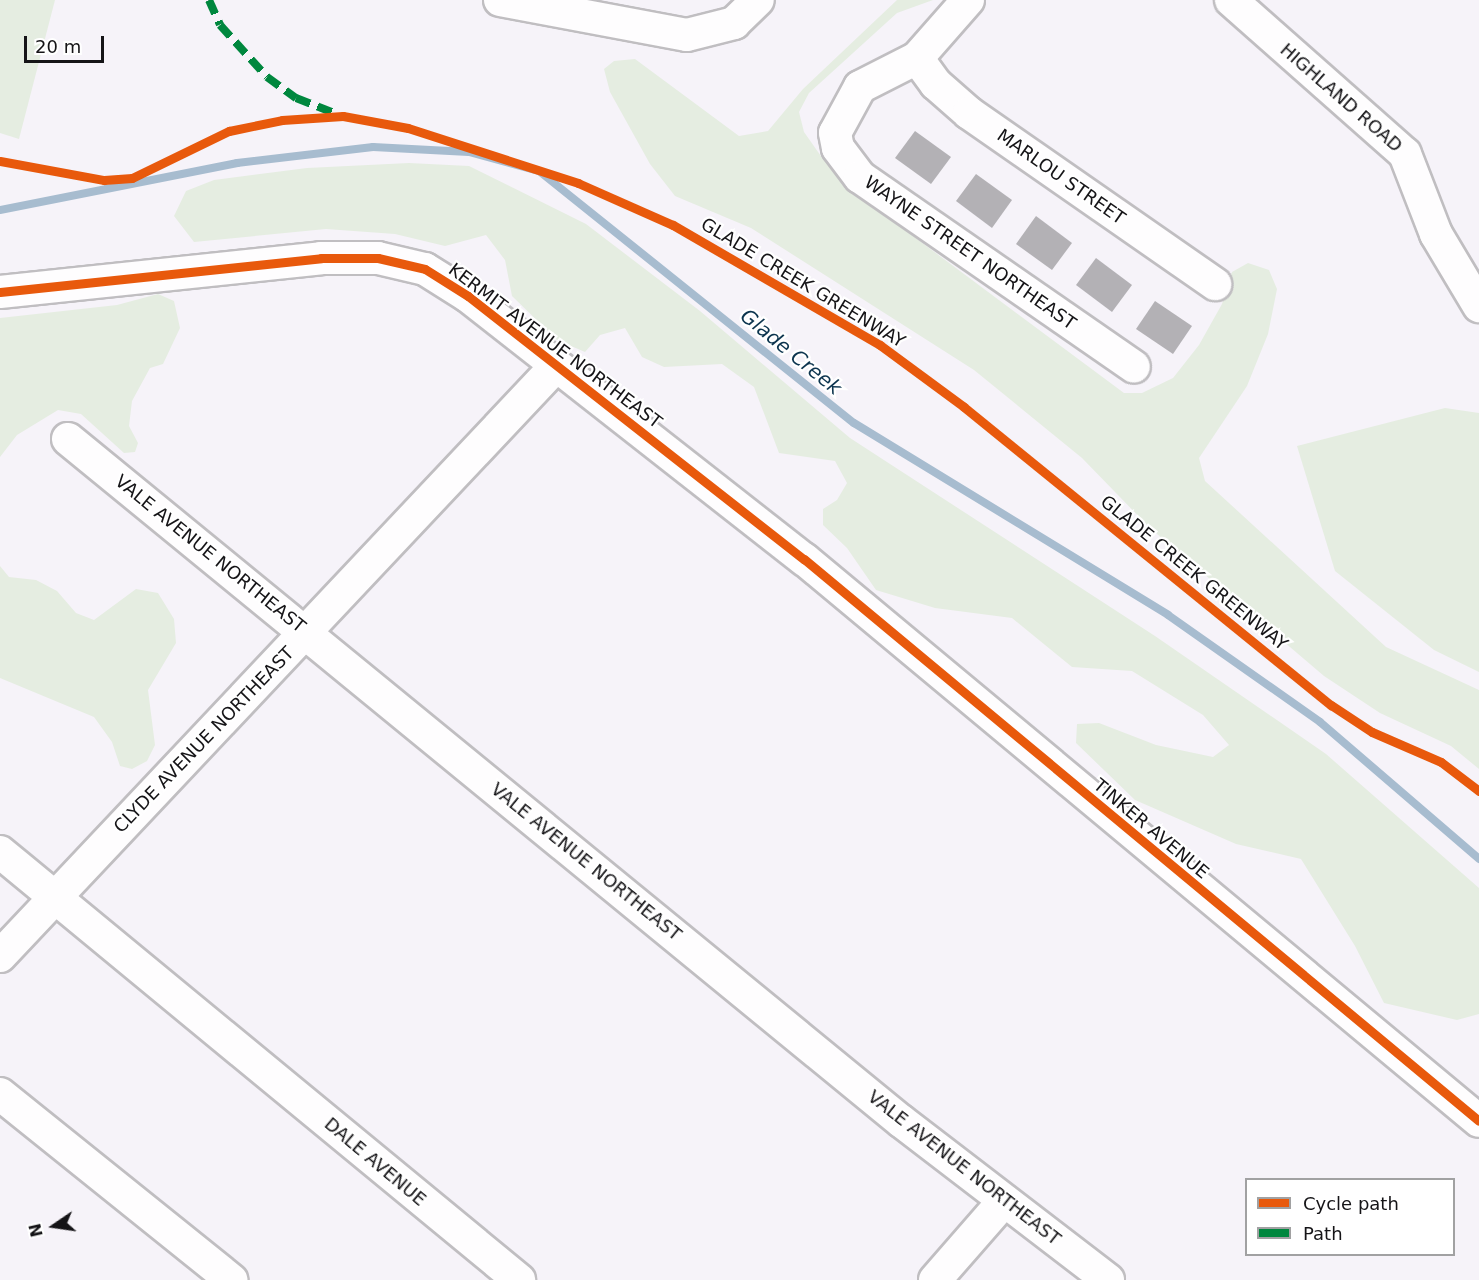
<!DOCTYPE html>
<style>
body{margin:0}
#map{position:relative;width:1479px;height:1280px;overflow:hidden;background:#f6f3f9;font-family:"DejaVu Sans",sans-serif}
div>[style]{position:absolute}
.green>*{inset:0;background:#e5ede1}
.stream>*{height:8px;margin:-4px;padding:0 4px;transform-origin:4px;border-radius:4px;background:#a7bccf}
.building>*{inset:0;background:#b3b1b5}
.roads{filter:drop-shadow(2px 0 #c0bec1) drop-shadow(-2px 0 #c0bec1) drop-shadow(0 2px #c0bec1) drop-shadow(0 -2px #c0bec1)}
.minor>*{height:32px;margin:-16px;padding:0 16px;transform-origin:16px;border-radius:16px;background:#fefdfe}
.quiet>*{height:8px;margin-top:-4px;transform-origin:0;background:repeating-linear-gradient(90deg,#00873e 0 15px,transparent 0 23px)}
.cycleway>*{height:9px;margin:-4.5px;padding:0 4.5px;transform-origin:4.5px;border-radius:4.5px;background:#e8590c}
span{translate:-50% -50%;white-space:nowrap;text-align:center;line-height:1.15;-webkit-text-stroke:4.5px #fff;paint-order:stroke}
.street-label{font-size:18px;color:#151417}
.water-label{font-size:20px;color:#0c344e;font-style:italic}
.legend{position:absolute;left:1245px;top:1178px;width:210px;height:78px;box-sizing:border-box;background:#fff;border:2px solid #a1a1a2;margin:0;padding:8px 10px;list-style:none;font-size:18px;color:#151417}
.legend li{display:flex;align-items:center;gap:12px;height:30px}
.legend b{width:30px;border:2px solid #a1a1a2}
.north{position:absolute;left:24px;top:1196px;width:60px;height:60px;-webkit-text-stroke:4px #fff;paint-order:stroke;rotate:257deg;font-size:16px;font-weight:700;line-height:24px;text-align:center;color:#151417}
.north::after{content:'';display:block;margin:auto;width:21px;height:27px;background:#151417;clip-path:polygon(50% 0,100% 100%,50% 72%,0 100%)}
.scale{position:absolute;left:24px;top:36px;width:80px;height:27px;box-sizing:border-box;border:3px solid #151417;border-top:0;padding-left:8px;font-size:18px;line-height:21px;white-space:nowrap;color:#151417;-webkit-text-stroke:4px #fff;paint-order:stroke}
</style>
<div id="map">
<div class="green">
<div style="clip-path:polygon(0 0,55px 0,19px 139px,0 133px)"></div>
<div style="clip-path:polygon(897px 0,933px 0,897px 13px,809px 93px,799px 112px,804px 132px,823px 159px,917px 239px,1124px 393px,1142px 393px,1173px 378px,1199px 345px,1222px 304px,1232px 272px,1248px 263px,1269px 270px,1277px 289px,1268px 334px,1247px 386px,1199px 458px,1205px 481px,1386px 647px,1479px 690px,1479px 769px,1451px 746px,1380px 713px,1324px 676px,1150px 528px,1082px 458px,974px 370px,751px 228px,675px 196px,650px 164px,610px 92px,604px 69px,614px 61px,635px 59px,739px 136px,768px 131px,803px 89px)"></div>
<div style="clip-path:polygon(409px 163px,469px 166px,586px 224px,700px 311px,850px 438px,1155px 636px,1326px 754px,1479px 888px,1479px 1014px,1457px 1020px,1384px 1003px,1355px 946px,1301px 859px,1236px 844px,1135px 800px,1076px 743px,1077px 724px,1099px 723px,1156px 745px,1213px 757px,1229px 745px,1203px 715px,1132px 671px,1072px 667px,1012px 618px,935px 608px,876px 590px,847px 548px,823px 525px,823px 509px,837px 500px,847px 483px,835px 461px,779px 453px,754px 387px,722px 364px,664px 367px,642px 357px,625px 328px,600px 335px,585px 352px,557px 340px,512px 296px,505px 260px,486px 235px,445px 246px,395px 234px,326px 229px,194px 242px,174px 216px,186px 191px,214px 180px,307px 168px)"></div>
<div style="clip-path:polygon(158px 294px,174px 301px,180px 328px,163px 364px,150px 368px,132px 401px,129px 426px,138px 443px,135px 452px,124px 453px,81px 414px,58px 410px,17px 435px,0 457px,0 318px,117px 305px)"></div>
<div style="clip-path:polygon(1445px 408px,1479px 413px,1479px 672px,1434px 650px,1335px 571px,1297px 446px)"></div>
<div style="clip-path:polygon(0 566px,9px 577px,36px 580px,57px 591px,76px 613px,94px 620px,136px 589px,158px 593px,174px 619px,176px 643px,148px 690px,155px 745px,147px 761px,132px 769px,120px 766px,112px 742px,94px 717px,0 678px)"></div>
</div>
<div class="stream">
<div style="left:0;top:210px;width:242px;rotate:-11.2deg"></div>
<div style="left:237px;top:163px;width:137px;rotate:-6.7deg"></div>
<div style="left:373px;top:147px;width:96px;rotate:3deg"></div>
<div style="left:469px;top:152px;width:73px;rotate:15.2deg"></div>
<div style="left:539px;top:171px;width:403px;rotate:38.7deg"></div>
<div style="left:854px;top:423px;width:368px;rotate:31.4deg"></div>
<div style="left:1168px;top:615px;width:186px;rotate:35.1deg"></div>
<div style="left:1320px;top:722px;width:210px;rotate:40.7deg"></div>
</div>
<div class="building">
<div style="clip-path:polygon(915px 131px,951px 157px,931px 184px,895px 158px)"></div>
<div style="clip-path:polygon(976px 174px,1012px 200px,992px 228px,956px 201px)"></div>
<div style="clip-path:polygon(1036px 216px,1072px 243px,1052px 270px,1016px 244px)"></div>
<div style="clip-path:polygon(1096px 258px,1132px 285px,1112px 312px,1076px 285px)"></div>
<div style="clip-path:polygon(1155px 301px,1192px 326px,1173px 354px,1136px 329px)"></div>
</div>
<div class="roads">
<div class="minor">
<div style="left:500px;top:0;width:190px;rotate:10.6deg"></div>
<div style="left:687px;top:35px;width:49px;rotate:-14.3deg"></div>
<div style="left:734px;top:23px;width:33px;rotate:-44deg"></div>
<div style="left:968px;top:0;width:77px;rotate:131.3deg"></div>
<div style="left:917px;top:58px;width:64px;rotate:153deg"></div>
<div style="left:860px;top:87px;width:52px;rotate:118.5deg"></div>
<div style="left:835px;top:133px;width:15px;rotate:79deg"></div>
<div style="left:838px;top:148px;width:36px;rotate:53deg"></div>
<div style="left:860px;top:177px;width:333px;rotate:34.7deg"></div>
<div style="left:1231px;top:0;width:232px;rotate:41.5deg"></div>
<div style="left:1405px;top:154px;width:86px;rotate:68.8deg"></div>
<div style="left:1436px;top:234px;width:84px;rotate:59.2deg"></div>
<div style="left:917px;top:58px;width:32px;rotate:54deg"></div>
<div style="left:936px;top:84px;width:44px;rotate:41.3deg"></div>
<div style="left:969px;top:113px;width:300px;rotate:34.8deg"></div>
<div style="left:0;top:292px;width:323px;rotate:-6deg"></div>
<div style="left:321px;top:258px;width:57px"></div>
<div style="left:378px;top:258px;width:48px;rotate:13.2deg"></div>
<div style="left:425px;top:269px;width:51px;rotate:32.1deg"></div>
<div style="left:468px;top:296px;width:427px;rotate:38.1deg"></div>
<div style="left:804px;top:559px;width:878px;rotate:39.78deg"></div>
<div style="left:68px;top:439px;width:1077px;rotate:39.31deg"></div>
<div style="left:901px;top:1121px;width:261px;rotate:37.5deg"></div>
<div style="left:0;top:852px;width:673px;rotate:39.51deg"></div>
<div style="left:0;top:956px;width:811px;rotate:-46.7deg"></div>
<div style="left:0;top:1094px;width:297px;rotate:38.8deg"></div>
<div style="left:935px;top:1280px;width:105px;rotate:-48.9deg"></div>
</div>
</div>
<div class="quiet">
<div style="left:209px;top:0;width:27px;rotate:66deg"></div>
<div style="left:220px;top:25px;width:70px;rotate:47.9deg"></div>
<div style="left:267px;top:77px;width:36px;rotate:36deg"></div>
<div style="left:296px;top:98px;width:41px;rotate:21.5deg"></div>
</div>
<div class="cycleway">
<div style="left:0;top:161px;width:106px;rotate:10.4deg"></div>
<div style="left:104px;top:180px;width:28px;rotate:-4deg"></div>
<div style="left:132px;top:178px;width:108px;rotate:-25.9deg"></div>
<div style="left:229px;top:131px;width:54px;rotate:-11.7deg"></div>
<div style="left:282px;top:120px;width:61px;rotate:-3.8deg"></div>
<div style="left:343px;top:116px;width:66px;rotate:10.5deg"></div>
<div style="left:408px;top:128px;width:179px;rotate:17.9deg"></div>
<div style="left:578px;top:183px;width:104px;rotate:23.9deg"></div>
<div style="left:673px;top:225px;width:239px;rotate:30.1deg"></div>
<div style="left:880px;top:345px;width:104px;rotate:36.4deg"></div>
<div style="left:964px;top:407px;width:473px;rotate:39.1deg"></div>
<div style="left:1331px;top:705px;width:49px;rotate:33.4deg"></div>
<div style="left:1372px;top:732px;width:75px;rotate:23.5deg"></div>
<div style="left:1441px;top:762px;width:48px;rotate:37.3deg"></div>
<div style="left:0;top:292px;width:323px;rotate:-6deg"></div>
<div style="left:321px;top:258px;width:57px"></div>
<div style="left:378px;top:258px;width:48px;rotate:13.2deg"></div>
<div style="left:425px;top:269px;width:51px;rotate:32.1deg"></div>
<div style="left:468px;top:296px;width:427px;rotate:38.1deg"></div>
<div style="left:804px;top:559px;width:878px;rotate:39.78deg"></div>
</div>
<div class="street-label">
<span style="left:1341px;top:98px;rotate:41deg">HIGHLAND ROAD</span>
<span style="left:1061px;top:177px;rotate:35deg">MARLOU STREET</span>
<span style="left:970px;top:253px;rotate:35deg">WAYNE STREET NORTHEAST</span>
<span style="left:803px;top:283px;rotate:31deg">GLADE CREEK GREENWAY</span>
<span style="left:555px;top:346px;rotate:37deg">KERMIT AVENUE NORTHEAST</span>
<span style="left:210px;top:554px;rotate:39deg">VALE AVENUE NORTHEAST</span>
<span style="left:1194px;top:573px;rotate:39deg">GLADE CREEK GREENWAY</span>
<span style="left:204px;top:740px;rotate:-46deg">CLYDE AVENUE NORTHEAST</span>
<span style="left:1151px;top:829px;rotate:40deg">TINKER AVENUE</span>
<span style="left:586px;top:862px;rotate:39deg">VALE AVENUE NORTHEAST</span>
<span style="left:375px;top:1162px;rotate:40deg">DALE AVENUE</span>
<span style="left:964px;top:1168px;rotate:38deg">VALE AVENUE NORTHEAST</span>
</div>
<div class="water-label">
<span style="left:791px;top:352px;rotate:39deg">Glade Creek</span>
</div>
<ul class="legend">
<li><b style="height:8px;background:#e8590c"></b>Cycle path</li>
<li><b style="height:8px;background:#00873e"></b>Path</li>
</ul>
<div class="north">N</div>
<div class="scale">20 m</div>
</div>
